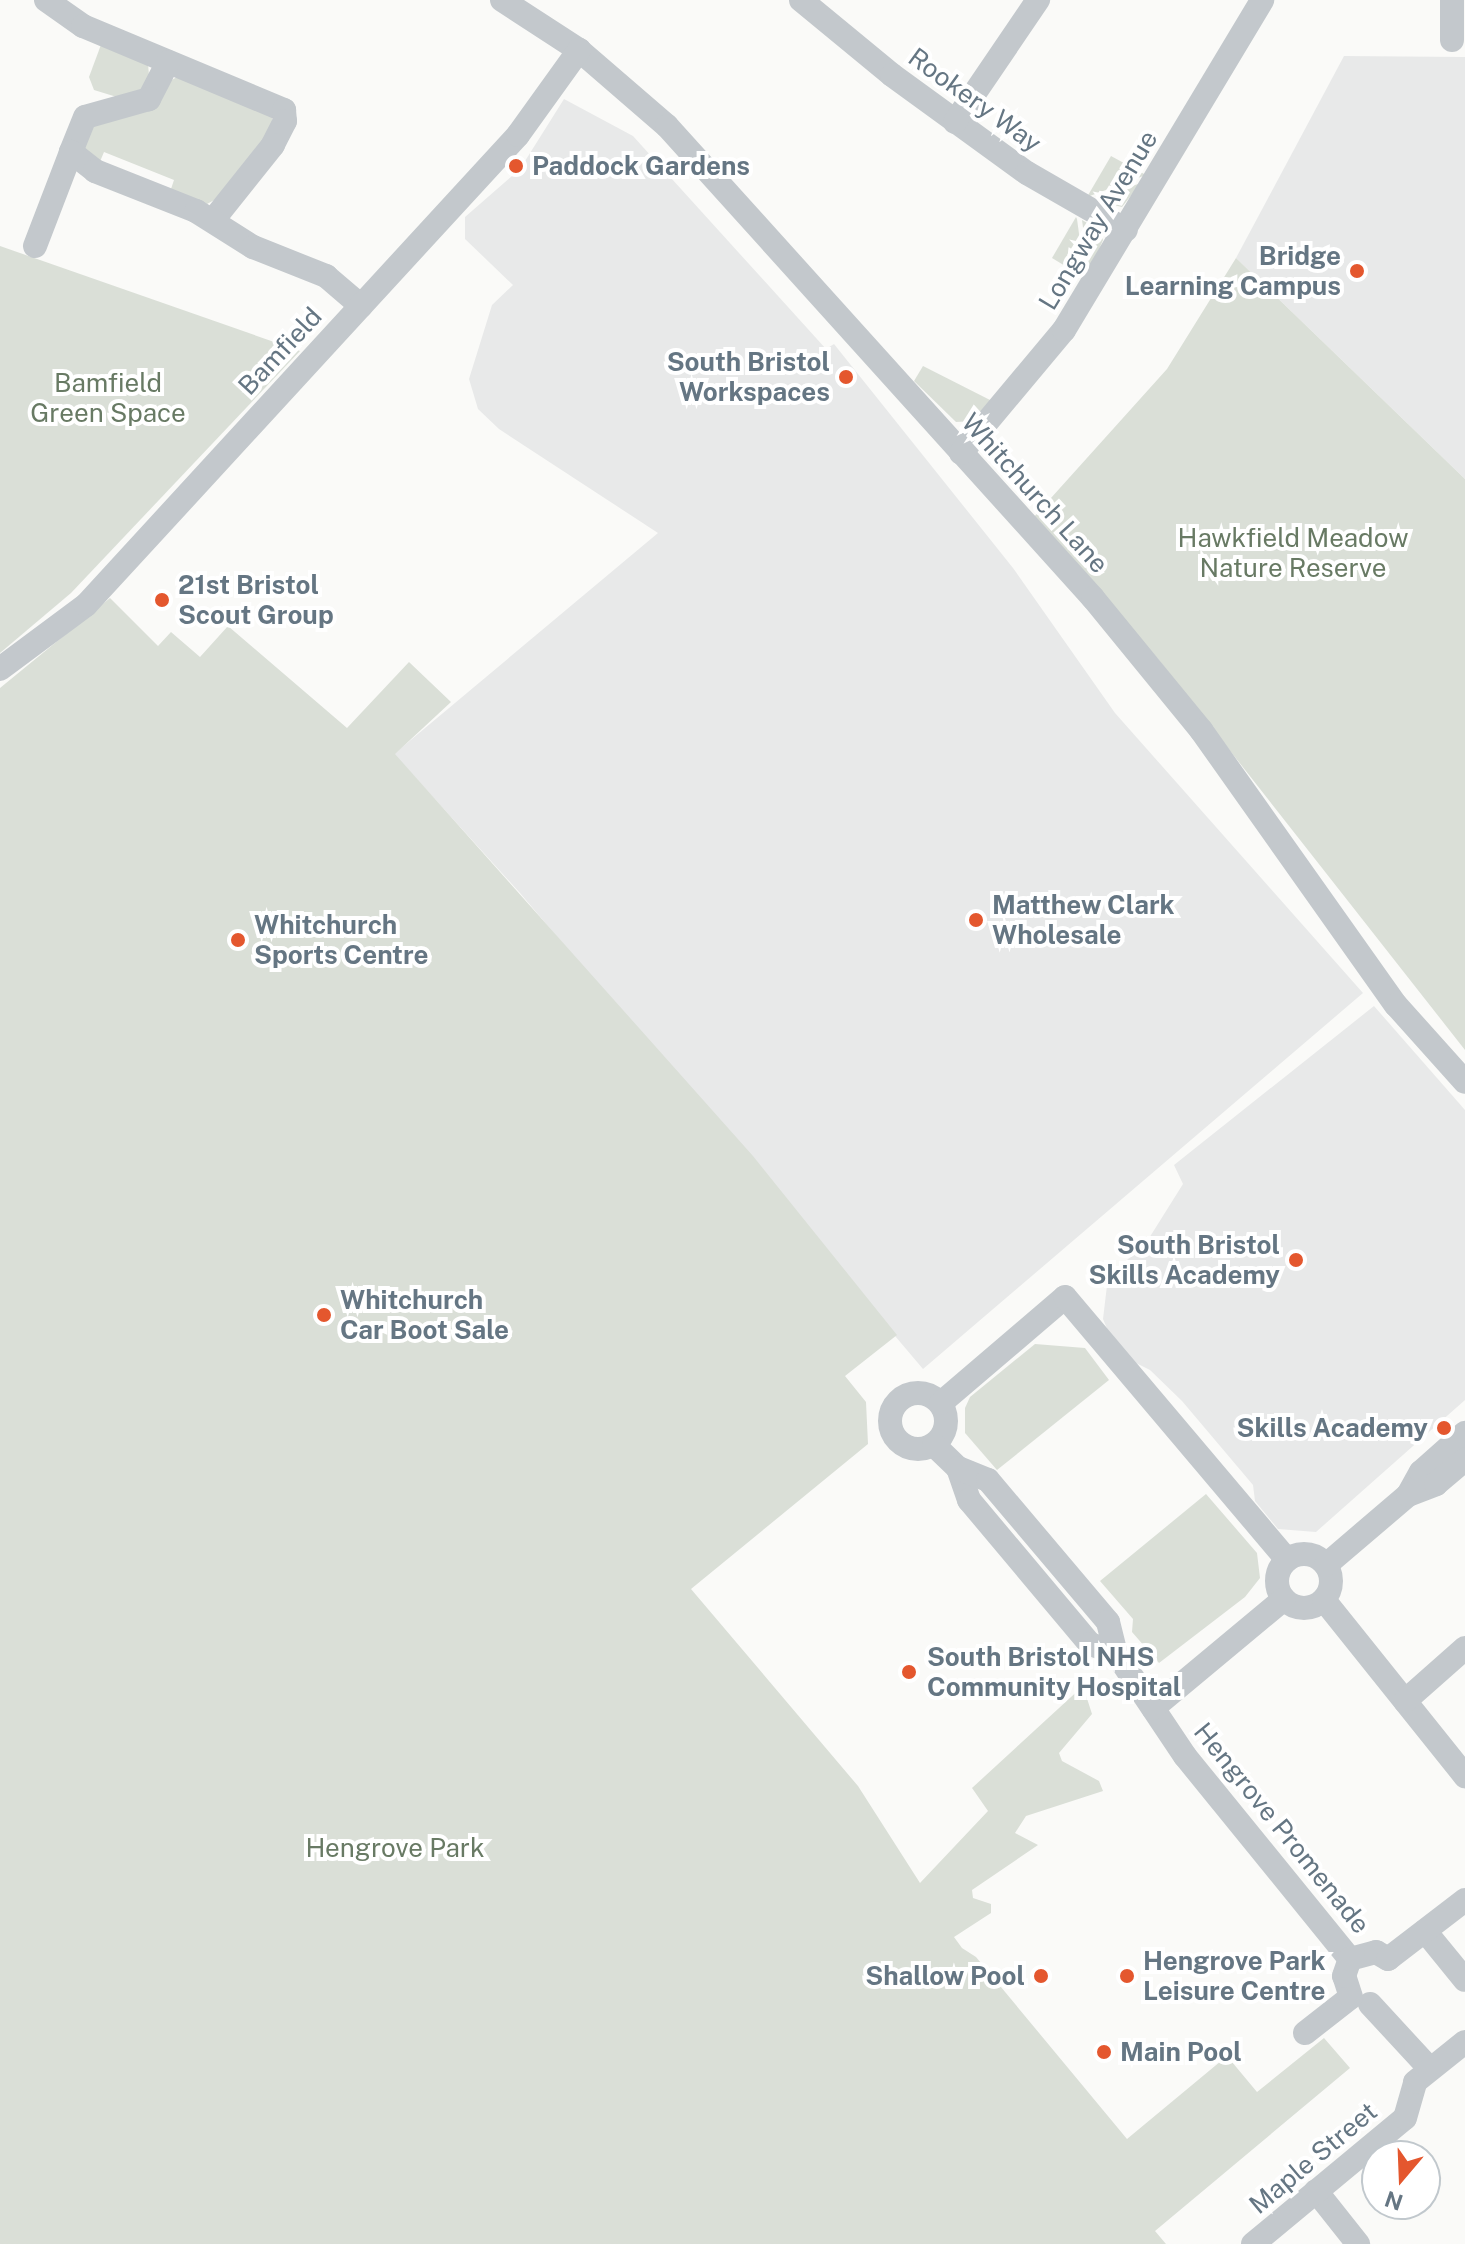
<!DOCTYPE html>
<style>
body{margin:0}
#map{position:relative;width:1465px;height:2244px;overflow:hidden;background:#fafaf8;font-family:"Public Sans",sans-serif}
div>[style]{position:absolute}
.built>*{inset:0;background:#e8e9e9}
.green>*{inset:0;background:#dadfd7}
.minor>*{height:24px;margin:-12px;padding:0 12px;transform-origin:12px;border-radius:12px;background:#c3c8cc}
.minor>.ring{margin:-12px;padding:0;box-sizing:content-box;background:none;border:24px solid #c3c8cc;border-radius:50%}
.dots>*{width:22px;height:22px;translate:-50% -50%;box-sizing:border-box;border:4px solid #fff;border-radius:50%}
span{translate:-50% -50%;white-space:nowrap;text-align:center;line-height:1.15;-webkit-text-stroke:8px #fff;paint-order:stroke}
.street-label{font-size:26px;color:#657683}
.poi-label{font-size:26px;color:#657683;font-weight:700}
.left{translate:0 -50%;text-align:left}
.right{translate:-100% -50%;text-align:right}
.park-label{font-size:26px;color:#687a64}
.north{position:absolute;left:1361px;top:2140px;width:80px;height:80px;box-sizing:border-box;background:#fff;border:2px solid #c1c8cd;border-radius:50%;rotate:199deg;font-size:22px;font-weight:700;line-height:32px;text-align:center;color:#657683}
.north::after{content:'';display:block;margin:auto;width:28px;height:36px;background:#e4572e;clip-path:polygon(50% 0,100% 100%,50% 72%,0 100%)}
</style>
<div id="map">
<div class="built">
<div style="clip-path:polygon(1344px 56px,1465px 57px,1465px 479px,1236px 258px)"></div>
<div style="clip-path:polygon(564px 99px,633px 136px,826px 349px,834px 344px,1013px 568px,1115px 713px,1363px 993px,923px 1369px,520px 893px,394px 754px,658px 533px,499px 429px,478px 409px,469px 379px,492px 305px,513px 285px,465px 239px,465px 217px,520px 169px)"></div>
<div style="clip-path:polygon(1374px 1006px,1465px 1110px,1465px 1400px,1316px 1532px,1278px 1529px,1255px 1501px,1253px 1485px,1182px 1401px,1150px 1370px,1130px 1360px,1111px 1338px,1103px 1319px,1108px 1277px,1146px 1243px,1183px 1184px,1174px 1165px)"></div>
</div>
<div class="green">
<div style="clip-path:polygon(102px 42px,148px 63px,150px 89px,120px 98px,94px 90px,89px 77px)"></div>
<div style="clip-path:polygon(177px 77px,272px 116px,273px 127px,218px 198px,207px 204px,170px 192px,174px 180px,104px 152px,99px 164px,87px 156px,83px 141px,89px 127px)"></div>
<div style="clip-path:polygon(1111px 156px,1146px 175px,1087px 197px)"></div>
<div style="clip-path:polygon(1141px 183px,1122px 207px,1092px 200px)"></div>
<div style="clip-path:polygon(1076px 217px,1077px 219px,1085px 278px,1052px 258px)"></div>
<div style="clip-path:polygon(1082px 220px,1098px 229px,1103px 240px,1089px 272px)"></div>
<div style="clip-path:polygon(0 246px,300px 351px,71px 593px,0 653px)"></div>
<div style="clip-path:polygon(1236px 258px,1465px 479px,1465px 1050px,1158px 659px,1033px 518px,1167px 369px)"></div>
<div style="clip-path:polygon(923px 366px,992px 401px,974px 421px,956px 422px,914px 381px)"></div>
<div style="clip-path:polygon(110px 598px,158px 646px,171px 632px,200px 657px,228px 626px,347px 728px,409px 662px,451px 702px,395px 754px,753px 1156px,897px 1335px,845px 1376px,866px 1402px,868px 1444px,691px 1589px,858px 1786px,920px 1883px,988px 1811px,972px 1788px,1083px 1686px,1092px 1714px,1059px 1753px,1062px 1761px,1099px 1781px,1103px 1791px,1026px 1816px,1015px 1833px,1038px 1845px,972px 1890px,973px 1898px,991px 1904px,991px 1913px,954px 1937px,962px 1948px,976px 1957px,1127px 2139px,1227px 2056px,1257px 2092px,1324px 2038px,1350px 2068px,1155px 2231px,1166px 2244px,0 2244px,0 688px)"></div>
<div style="clip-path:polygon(1035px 1344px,1085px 1348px,1109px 1380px,997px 1470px,965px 1433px,965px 1408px,970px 1397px)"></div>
<div style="clip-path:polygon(1206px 1494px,1257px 1553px,1260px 1578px,1245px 1597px,1159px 1663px,1132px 1632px,1133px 1619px,1100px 1581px)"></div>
</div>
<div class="minor">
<div style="left:46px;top:0;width:45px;rotate:35.1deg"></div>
<div style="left:83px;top:26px;width:218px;rotate:22.7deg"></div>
<div style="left:284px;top:110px;width:11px;rotate:85deg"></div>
<div style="left:285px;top:121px;width:27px;rotate:117deg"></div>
<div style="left:273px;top:145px;width:95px;rotate:128.6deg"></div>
<div style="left:502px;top:0;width:92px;rotate:33deg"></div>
<div style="left:579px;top:50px;width:116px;rotate:40.8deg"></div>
<div style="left:667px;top:126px;width:636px;rotate:47.93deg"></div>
<div style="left:1093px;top:598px;width:171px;rotate:50.7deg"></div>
<div style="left:1201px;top:730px;width:337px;rotate:54.7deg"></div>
<div style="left:1396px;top:1005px;width:103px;rotate:48.1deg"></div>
<div style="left:801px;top:0;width:118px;rotate:39.5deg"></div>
<div style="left:892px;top:75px;width:167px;rotate:36deg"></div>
<div style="left:1027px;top:173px;width:114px;rotate:29.9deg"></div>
<div style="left:1452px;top:0;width:40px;rotate:90deg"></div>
<div style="left:168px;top:62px;width:42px;rotate:117.2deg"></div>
<div style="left:149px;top:99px;width:66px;rotate:164.3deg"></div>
<div style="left:85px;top:117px;width:38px;rotate:112deg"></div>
<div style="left:71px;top:152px;width:31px;rotate:38deg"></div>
<div style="left:95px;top:171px;width:109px;rotate:21.6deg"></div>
<div style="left:196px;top:211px;width:67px;rotate:32.3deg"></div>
<div style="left:253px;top:247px;width:79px;rotate:21.7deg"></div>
<div style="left:326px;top:276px;width:46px;rotate:40.6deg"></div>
<div style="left:955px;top:122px;width:148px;rotate:-55.8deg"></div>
<div style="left:35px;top:246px;width:101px;rotate:-69deg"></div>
<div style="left:961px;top:453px;width:160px;rotate:-50.1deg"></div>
<div style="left:1064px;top:330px;width:385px;rotate:-59deg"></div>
<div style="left:0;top:669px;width:107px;rotate:-36.7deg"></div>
<div style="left:86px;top:605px;width:638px;rotate:-47.41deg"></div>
<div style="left:518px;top:135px;width:105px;rotate:-54.3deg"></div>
<div class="ring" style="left:890px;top:1393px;width:32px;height:32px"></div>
<div style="left:941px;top:1403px;width:163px;rotate:-40.5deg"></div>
<div style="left:1065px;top:1297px;width:344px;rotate:49.8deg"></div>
<div style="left:934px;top:1445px;width:33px;rotate:44deg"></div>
<div style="left:958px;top:1468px;width:34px;rotate:71deg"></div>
<div style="left:969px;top:1500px;width:188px;rotate:50deg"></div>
<div style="left:1090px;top:1644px;width:28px;rotate:19deg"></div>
<div style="left:958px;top:1468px;width:32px;rotate:22deg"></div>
<div style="left:988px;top:1480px;width:186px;rotate:49.8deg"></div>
<div style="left:1108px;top:1622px;width:32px;rotate:76deg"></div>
<div style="left:1116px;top:1653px;width:124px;rotate:56.2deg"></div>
<div style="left:1185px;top:1756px;width:262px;rotate:50.9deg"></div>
<div style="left:1408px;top:1495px;width:26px;rotate:-61deg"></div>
<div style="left:1421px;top:1472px;width:59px;rotate:-41.6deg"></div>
<div class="ring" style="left:1277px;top:1554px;width:30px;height:30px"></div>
<div style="left:1326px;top:1565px;width:108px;rotate:-40.5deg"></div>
<div style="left:1408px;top:1495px;width:30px;rotate:-21deg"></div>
<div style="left:1436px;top:1484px;width:38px;rotate:-40deg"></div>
<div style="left:1324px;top:1600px;width:226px;rotate:51.3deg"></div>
<div style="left:1405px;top:1701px;width:80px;rotate:-41.5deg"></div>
<div style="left:1153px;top:1708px;width:170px;rotate:-39.8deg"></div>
<div style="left:1425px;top:1931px;width:63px;rotate:50.8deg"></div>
<div style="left:1370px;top:2004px;width:88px;rotate:47.3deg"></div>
<div style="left:1305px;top:2033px;width:58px;rotate:-38deg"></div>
<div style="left:1351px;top:1997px;width:22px;rotate:-108deg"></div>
<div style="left:1344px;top:1976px;width:18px;rotate:-71deg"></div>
<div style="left:1350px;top:1959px;width:27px;rotate:-15deg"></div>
<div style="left:1376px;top:1952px;width:14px;rotate:30deg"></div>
<div style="left:1388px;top:1959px;width:97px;rotate:-37.5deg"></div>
<div style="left:1316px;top:2191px;width:68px;rotate:51.6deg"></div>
<div style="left:1253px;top:2244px;width:197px;rotate:-39.7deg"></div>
<div style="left:1405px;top:2118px;width:37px;rotate:-74deg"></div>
<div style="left:1415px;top:2082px;width:64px;rotate:-38.7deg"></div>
</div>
<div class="dots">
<div style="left:516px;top:166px;background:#e4572e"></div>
<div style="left:1357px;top:271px;background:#e4572e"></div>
<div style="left:846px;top:377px;background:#e4572e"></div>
<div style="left:162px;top:600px;background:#e4572e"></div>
<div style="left:976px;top:920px;background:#e4572e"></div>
<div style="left:238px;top:940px;background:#e4572e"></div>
<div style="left:1296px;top:1260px;background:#e4572e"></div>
<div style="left:324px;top:1315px;background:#e4572e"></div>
<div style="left:1444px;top:1428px;background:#e4572e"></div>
<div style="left:909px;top:1672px;background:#e4572e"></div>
<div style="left:1041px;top:1976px;background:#e4572e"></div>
<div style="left:1127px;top:1976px;background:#e4572e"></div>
<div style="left:1104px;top:2052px;background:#e4572e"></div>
</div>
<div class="street-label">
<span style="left:975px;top:100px;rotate:36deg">Rookery Way</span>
<span style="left:1098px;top:220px;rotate:-59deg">Longway Avenue</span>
<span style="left:280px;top:351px;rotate:-47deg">Bamfield</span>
<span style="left:1035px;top:493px;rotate:48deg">Whitchurch Lane</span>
<span style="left:1282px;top:1828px;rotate:51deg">Hengrove Promenade</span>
<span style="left:1313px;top:2158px;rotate:-40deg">Maple Street</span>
</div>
<div class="poi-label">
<span class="left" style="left:532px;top:166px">Paddock Gardens</span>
<span class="right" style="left:1341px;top:271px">Bridge<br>Learning Campus</span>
<span class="right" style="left:830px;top:377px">South Bristol<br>Workspaces</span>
<span class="left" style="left:178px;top:600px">21st Bristol<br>Scout Group</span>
<span class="left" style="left:992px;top:920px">Matthew Clark<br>Wholesale</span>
<span class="left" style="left:254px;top:940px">Whitchurch<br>Sports Centre</span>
<span class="right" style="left:1280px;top:1260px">South Bristol<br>Skills Academy</span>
<span class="left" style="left:340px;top:1315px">Whitchurch<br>Car Boot Sale</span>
<span class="right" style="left:1428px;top:1428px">Skills Academy</span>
<span class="left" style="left:927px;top:1672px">South Bristol NHS<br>Community Hospital</span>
<span class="left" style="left:1143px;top:1976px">Hengrove Park<br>Leisure Centre</span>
<span class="right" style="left:1025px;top:1976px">Shallow Pool</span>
<span class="left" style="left:1120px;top:2052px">Main Pool</span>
</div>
<div class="park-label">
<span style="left:108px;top:398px">Bamfield<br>Green Space</span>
<span style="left:1293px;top:553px">Hawkfield Meadow<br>Nature Reserve</span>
<span style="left:395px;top:1848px">Hengrove Park</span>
</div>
<div class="north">N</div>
</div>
